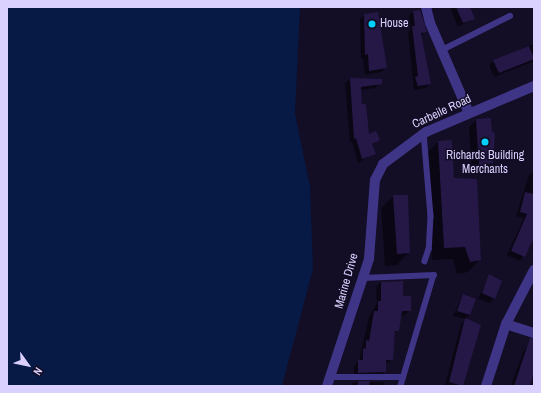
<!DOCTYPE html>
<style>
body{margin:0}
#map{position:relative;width:541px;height:393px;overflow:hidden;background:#130d25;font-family:"Archivo Narrow",sans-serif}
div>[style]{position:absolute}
.water>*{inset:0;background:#071945}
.shadow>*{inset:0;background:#0007}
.building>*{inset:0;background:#251847}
.lane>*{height:5.5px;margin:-2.75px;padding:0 2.75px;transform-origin:2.75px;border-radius:2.75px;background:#3e3587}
.street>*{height:10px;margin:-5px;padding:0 5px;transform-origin:5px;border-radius:5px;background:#3e3587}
.dots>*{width:11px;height:11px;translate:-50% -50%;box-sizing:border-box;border:2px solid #130d25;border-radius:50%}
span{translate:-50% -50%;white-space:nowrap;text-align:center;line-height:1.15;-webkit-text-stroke:3px #130d25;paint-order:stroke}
.poi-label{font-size:12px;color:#dad1ff}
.left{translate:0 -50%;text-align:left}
.street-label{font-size:12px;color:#dad1ff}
.frame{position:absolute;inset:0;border:8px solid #dad1ff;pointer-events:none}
.north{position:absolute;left:8px;top:345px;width:40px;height:40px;-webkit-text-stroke:3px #130d25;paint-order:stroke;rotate:123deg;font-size:11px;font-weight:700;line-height:16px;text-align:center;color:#dad1ff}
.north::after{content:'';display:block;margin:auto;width:14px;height:18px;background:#dad1ff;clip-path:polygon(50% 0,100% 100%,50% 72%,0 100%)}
</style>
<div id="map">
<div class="water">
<div style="clip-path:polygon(7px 7px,300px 7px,295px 114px,310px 186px,313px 269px,282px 386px,7px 386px)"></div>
</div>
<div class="shadow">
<div style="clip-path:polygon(450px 7px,469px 7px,474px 18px,458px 27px)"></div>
<div style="clip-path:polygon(413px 12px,425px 31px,421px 36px,430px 83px,426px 88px,414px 90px,408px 32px,411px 30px,409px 16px)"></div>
<div style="clip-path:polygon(365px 15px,386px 67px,381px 72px,365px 75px,363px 58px,361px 59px,360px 19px)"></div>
<div style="clip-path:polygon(534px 44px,534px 61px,494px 77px,489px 65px,494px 61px)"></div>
<div style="clip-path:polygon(350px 79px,381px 80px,376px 88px,360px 90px,368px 135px,378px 140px,371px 146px,374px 153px,358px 163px,352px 142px,350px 142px,345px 83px)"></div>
<div style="clip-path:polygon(476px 120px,492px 163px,485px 170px,472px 173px,469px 127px)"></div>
<div style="clip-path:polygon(452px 141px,453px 179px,480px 259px,468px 272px,457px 274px,453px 259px,432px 260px,426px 154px,438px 142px)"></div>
<div style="clip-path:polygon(534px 171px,534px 235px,520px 261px,507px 255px,524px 218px,516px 216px,529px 175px)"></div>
<div style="clip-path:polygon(393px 196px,409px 252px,397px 265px,385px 266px,381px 208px)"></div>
<div style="clip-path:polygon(490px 275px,494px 298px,489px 303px,478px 298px)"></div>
<div style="clip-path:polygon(381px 282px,402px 297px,410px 310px,405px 315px,400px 315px,398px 330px,394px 334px,392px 360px,385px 364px,385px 372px,380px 377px,354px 377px,354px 366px,359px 361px,369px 317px,377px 303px,376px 287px)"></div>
<div style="clip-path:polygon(463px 295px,470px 315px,465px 319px,453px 316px)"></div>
<div style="clip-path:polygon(465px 320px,462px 385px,445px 386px,461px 324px)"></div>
<div style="clip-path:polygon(527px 347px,534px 350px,534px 369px,528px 386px,511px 386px,523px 352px)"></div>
<div style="clip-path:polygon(354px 382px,384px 382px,383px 386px,350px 386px)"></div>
</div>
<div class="building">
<div style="clip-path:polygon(456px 7px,470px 7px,475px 19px,463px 23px)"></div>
<div style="clip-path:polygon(420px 10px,427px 32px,421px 33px,431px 84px,418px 86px,415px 77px,418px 76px,412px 26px,415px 26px,413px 11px)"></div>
<div style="clip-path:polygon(378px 12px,387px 68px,369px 71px,368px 54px,365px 55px,364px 14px)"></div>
<div style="clip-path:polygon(529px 46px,534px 59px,499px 73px,493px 60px)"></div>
<div style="clip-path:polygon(350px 78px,382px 79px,382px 84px,361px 87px,362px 104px,366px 104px,369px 134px,376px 131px,380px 140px,372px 144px,376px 154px,362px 159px,356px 138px,354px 139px)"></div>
<div style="clip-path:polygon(491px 118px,492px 132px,495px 133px,493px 163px,479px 166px,476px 119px)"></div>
<div style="clip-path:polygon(452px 140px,454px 178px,477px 179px,481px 260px,470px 262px,465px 247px,444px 248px,438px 141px)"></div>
<div style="clip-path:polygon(525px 192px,534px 194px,534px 237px,525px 257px,511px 251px,527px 214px,520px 212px)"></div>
<div style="clip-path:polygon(393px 195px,408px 195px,410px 253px,397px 254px)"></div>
<div style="clip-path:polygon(489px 274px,502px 281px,495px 299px,482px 293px)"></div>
<div style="clip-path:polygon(403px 281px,403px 296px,411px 296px,411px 311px,402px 311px,399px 331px,395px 331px,393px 360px,386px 360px,386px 372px,358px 373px,358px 360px,363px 360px,363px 349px,366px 348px,366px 340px,369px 341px,374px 311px,378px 311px,378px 301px,381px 301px,381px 282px)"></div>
<div style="clip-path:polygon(463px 294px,476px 299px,470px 315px,457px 311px)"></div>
<div style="clip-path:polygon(465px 318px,481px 325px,463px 386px,449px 382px)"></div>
<div style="clip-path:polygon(530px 338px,534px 339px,534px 371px,531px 382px,529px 386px,514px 386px)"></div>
<div style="clip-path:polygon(358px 381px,370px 381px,369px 386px,358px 386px)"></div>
</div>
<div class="lane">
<div style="left:442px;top:50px;width:76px;rotate:-26.6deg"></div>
<div style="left:424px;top:133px;width:83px;rotate:85.2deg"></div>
<div style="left:431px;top:216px;width:33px;rotate:93deg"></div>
<div style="left:429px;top:249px;width:13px;rotate:108deg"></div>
<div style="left:363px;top:278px;width:71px;rotate:-2.4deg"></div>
<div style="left:434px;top:275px;width:116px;rotate:106.6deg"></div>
<div style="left:329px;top:377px;width:74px"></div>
</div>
<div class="street">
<div style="left:426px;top:7px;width:16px;rotate:76deg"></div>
<div style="left:430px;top:23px;width:98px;rotate:66.6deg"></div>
<div style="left:506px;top:324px;width:29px;rotate:18deg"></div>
<div style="left:327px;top:386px;width:134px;rotate:-71.7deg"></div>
<div style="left:369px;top:259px;width:79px;rotate:-85.7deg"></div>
<div style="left:375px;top:180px;width:18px;rotate:-63deg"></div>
<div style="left:383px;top:164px;width:54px;rotate:-36.7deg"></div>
<div style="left:426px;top:132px;width:117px;rotate:-23.1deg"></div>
<div style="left:486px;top:386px;width:65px;rotate:-72.1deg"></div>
<div style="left:506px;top:324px;width:61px;rotate:-62.6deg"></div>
</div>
<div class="dots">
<div style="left:372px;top:24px;background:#00d1fc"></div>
<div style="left:485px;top:142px;background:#00d1fc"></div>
</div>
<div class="poi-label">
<span class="left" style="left:380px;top:24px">House</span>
<span style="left:485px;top:163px">Richards Building<br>Merchants</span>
</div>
<div class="street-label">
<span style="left:442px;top:112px;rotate:-25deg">Carbeile Road</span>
<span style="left:347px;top:281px;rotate:-74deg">Marine Drive</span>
</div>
<div class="frame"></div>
<div class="north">N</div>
</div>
